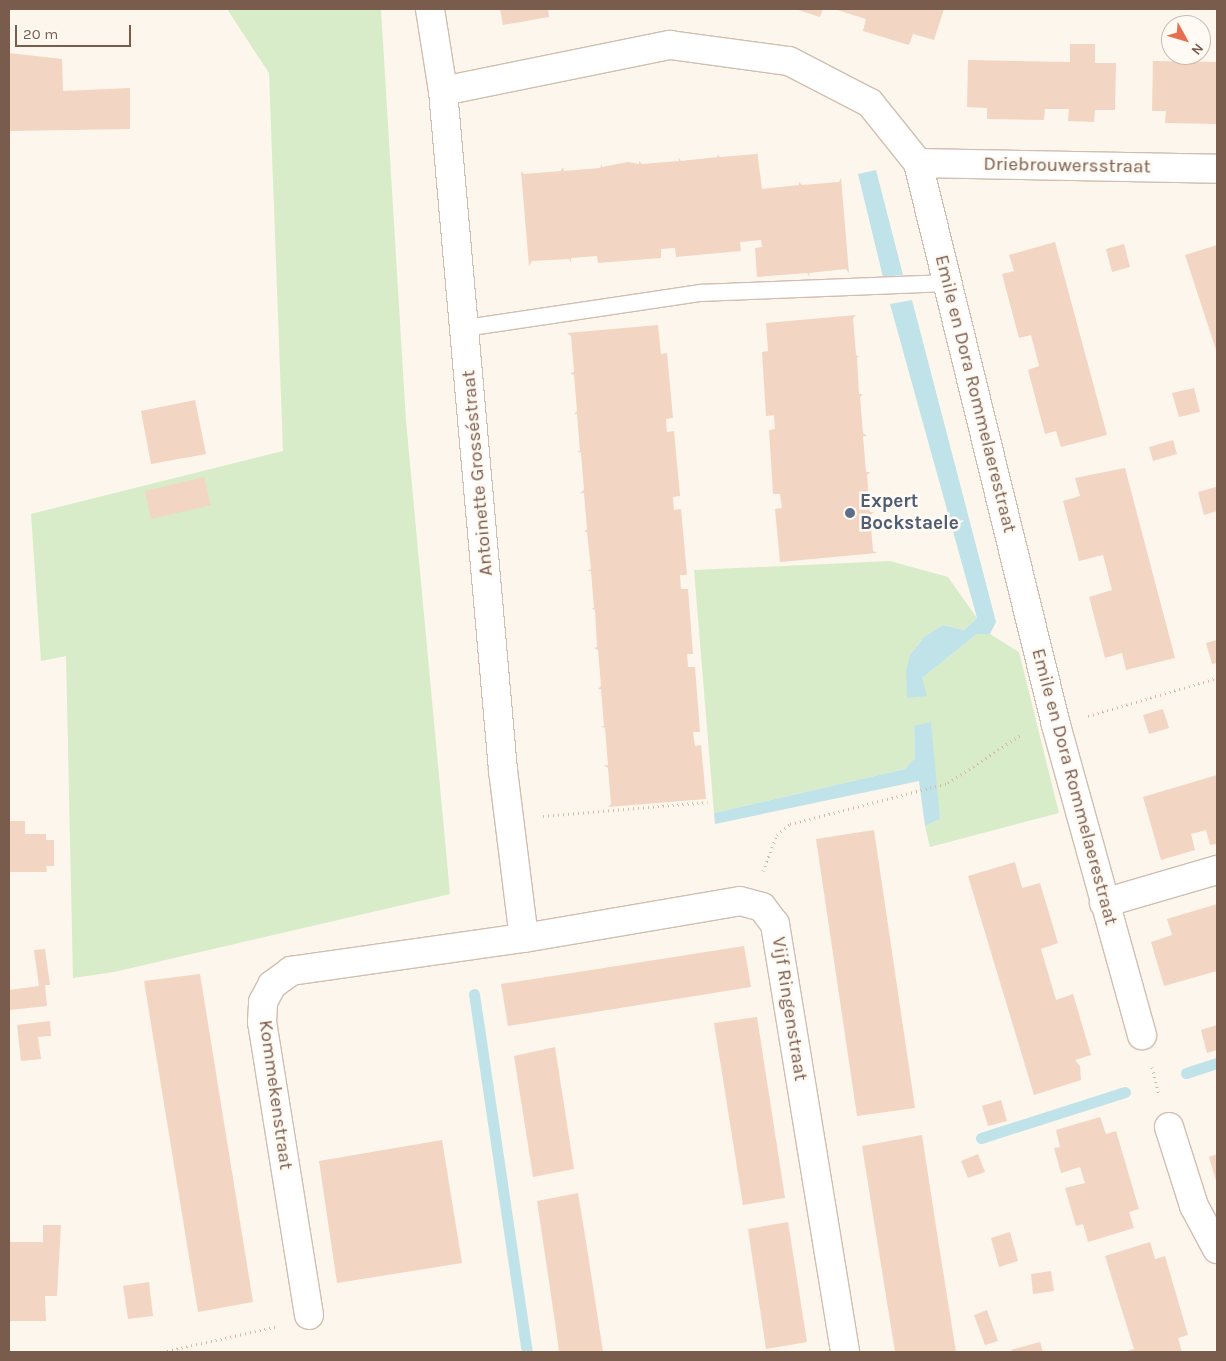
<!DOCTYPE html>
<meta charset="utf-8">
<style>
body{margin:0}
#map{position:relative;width:1226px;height:1361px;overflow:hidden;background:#fdf6ec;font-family:Karla,sans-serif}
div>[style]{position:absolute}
.green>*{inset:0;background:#d8ecc9}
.water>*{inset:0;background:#bfe3e8}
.stream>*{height:11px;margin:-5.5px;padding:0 5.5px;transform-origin:5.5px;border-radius:5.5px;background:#bfe3e8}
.building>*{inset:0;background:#f3d5c3}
.path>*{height:3px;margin-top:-1.5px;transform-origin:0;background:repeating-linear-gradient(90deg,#d9b8a5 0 1px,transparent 0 5px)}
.roads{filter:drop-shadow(1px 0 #d1beb0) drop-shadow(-1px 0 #d1beb0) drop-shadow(0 1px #d1beb0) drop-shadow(0 -1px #d1beb0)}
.lane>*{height:16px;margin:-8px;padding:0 8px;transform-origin:8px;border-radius:8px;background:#fff}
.street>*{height:28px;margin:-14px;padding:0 14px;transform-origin:14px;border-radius:14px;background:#fff}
.dots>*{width:14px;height:14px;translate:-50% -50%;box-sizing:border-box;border:2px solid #fffaf3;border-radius:50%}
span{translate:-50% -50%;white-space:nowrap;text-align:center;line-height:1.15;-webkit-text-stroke:5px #fffaf3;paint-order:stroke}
.street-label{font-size:19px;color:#7a5c4d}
.service-label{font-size:19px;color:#4e5e75;font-weight:700}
.left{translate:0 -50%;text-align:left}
.frame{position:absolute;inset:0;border:10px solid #7a5c4d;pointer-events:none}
.north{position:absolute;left:1161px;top:15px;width:50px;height:50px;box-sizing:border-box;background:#fffaf3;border:1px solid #cabbb1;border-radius:50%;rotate:129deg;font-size:14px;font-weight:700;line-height:20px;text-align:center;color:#7a5c4d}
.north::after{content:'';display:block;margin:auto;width:18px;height:22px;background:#e76f51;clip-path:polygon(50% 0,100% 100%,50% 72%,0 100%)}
.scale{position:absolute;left:15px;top:25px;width:116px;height:22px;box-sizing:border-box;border:2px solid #7a5c4d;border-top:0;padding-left:6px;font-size:15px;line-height:18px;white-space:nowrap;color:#7a5c4d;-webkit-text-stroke:4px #fffaf3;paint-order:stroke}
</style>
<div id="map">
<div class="green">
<div style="clip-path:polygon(227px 9px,381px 9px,406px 421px,450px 894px,114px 972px,73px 978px,66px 656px,41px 661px,31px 514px,283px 451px,269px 73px)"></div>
<div style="clip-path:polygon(890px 561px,948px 577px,977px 618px,964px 630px,943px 625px,925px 636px,910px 655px,922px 678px,977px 634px,990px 634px,1019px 652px,1059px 813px,930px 847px,925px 826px,940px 819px,914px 726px,915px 758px,905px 769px,714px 813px,694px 570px)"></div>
</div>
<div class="water">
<div style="clip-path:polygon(876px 170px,903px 275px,883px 277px,858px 174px)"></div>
<div style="clip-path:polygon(912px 300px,996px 622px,990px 634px,977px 634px,922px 678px,927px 696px,907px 698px,906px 671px,910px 655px,925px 636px,943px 625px,964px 630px,977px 618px,890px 304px)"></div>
<div style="clip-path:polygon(931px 722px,940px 819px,925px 826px,919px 781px,715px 824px,714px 813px,905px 769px,915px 758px,914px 726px)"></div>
</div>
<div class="stream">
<div style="left:474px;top:994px;width:362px;rotate:81.6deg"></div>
<div style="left:1186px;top:1073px;width:33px;rotate:-18deg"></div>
<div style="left:981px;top:1138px;width:151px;rotate:-17.7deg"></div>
</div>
<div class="building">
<div style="clip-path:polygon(500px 9px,548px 9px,549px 17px,503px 25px)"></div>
<div style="clip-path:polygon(795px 9px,823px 9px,820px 17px)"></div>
<div style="clip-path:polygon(834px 9px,944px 9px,934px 40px,913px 34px,909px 45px,863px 31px,866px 19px)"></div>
<div style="clip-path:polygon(1070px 44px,1095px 44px,1095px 63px,1116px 63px,1115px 110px,1095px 110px,1094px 122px,1068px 121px,1069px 109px,1045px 109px,1044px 120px,987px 119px,987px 108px,967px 107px,968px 60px,1070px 62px)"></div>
<div style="clip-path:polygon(9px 53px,62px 59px,63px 91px,130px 88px,130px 129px,9px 131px)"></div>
<div style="clip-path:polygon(1153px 61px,1217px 62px,1217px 124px,1165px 123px,1166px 111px,1152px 111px)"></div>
<div style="clip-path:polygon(757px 150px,762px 189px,799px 185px,799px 182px,802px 185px,839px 182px,841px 178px,849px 273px,846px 269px,809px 273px,810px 277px,807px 273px,757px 277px,755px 248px,762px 247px,761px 240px,740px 242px,741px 251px,676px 257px,675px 248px,661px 249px,661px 258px,598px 263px,597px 256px,571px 258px,571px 262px,569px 259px,532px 261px,529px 266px,521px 171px,524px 174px,561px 171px,563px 167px,564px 171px,600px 168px,602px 164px,602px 167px,628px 162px,639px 164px,639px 161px,642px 164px,679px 161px,678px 157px,681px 161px,718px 157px,717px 154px,720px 157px,757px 154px)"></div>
<div style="clip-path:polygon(1055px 242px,1107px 435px,1061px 447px,1056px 431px,1045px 434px,1028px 370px,1039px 366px,1031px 335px,1019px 338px,1002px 274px,1014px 271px,1009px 255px)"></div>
<div style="clip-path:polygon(1124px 244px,1130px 267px,1112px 272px,1106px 249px)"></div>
<div style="clip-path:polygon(1217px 245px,1217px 353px,1185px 255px)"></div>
<div style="clip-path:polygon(856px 315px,853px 318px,856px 355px,860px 357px,857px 357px,859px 394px,863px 394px,860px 397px,863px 433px,867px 436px,863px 436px,866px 472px,870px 472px,867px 475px,870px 512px,874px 512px,870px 515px,873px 551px,877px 553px,780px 562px,775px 509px,782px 508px,780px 494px,773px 494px,769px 430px,775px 429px,774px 415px,766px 416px,762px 352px,768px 351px,766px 323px)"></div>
<div style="clip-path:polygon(658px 325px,661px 354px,667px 353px,673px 418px,666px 419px,667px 432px,674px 431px,680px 496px,673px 497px,674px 510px,681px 509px,687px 575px,680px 575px,681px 589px,688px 589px,693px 654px,687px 654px,688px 667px,695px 667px,700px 732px,693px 732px,695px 746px,701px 745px,706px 799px,608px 807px,611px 804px,608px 768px,604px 765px,608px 765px,605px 728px,601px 726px,604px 726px,601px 689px,598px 689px,601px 686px,598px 650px,594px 648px,597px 647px,595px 610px,591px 608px,594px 608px,591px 571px,587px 571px,591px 569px,587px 532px,584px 532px,587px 529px,584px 493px,580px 493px,584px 490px,581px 453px,577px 451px,580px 451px,577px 414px,574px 414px,577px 411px,574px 375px,570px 373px,574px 372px,571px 336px,567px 333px)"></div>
<div style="clip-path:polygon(1194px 388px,1200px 412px,1179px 417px,1172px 393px)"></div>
<div style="clip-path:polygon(195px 400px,206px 454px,151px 464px,141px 411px)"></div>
<div style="clip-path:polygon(1173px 440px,1177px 454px,1153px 461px,1149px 447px)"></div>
<div style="clip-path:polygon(1125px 468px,1175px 658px,1126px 670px,1122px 653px,1105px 658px,1089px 597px,1112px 590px,1103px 555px,1079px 561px,1063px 501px,1080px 496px,1075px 478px)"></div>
<div style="clip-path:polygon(204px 477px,211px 505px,151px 519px,145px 491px)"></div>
<div style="clip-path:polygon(1216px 487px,1217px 511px,1204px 515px,1198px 492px)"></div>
<div style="clip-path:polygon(1217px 640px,1217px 663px,1212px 664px,1206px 643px)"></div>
<div style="clip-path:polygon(1163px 709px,1169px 728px,1149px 734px,1143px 715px)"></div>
<div style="clip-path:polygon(1217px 775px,1217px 844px,1210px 845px,1206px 830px,1191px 834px,1195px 850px,1161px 860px,1143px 797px)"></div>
<div style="clip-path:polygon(9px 821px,25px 821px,25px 834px,46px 834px,46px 840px,54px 840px,54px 866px,46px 866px,47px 872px,9px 872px)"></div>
<div style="clip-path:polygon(874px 830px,915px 1108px,857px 1116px,816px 839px)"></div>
<div style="clip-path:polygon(1015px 862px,1022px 888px,1040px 883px,1058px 943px,1041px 949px,1056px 1000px,1073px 994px,1091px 1055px,1075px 1060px,1080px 1066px,1081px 1080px,1034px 1095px,968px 876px)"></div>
<div style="clip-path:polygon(1217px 904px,1217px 971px,1164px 986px,1151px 942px,1172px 935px,1167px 919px)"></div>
<div style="clip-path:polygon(744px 946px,751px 987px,508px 1026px,501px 984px)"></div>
<div style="clip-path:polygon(45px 949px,50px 985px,45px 985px,47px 1006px,10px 1010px,9px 990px,39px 986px,34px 950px)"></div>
<div style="clip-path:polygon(200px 974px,253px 1302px,198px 1312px,144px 981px)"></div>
<div style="clip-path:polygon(757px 1017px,785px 1198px,743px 1205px,714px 1023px)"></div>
<div style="clip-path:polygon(50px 1021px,51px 1036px,38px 1037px,41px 1059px,21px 1061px,17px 1025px)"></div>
<div style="clip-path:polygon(1217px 1025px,1217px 1050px,1207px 1053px,1201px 1030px)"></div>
<div style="clip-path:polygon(555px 1047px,574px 1169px,533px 1177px,514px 1056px)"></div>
<div style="clip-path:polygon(1001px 1100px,1007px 1121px,988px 1126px,982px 1106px)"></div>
<div style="clip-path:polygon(1100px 1117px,1106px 1134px,1116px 1131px,1139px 1209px,1129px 1212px,1134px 1228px,1088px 1242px,1083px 1224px,1076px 1226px,1065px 1188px,1085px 1183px,1080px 1167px,1061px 1173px,1054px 1148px,1060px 1147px,1056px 1130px)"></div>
<div style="clip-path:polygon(922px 1135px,939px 1246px,956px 1352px,895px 1352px,862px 1146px)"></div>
<div style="clip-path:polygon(442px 1140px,462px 1263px,337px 1283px,319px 1161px)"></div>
<div style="clip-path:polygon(978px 1154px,985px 1172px,968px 1178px,961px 1161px)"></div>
<div style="clip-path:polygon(1217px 1154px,1217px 1184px,1209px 1157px)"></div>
<div style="clip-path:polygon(578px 1193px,588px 1254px,603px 1352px,559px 1352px,555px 1322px,537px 1201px)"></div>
<div style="clip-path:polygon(788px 1222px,807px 1342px,766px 1349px,748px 1229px)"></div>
<div style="clip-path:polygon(43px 1225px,61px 1225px,57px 1296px,45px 1296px,46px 1321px,9px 1321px,9px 1242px,43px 1242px)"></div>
<div style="clip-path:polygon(1010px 1232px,1018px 1261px,999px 1267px,991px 1238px)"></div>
<div style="clip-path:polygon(1150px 1242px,1155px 1259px,1165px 1256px,1188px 1335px,1178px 1338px,1182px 1352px,1124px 1352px,1134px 1349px,1105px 1256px)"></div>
<div style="clip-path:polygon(1051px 1271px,1054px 1291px,1033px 1294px,1031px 1274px)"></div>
<div style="clip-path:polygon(149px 1282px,153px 1316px,128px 1319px,123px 1286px)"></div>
<div style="clip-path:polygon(987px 1310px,998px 1341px,985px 1345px,974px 1315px)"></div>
<div style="clip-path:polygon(1040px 1342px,1043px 1352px,1012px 1352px,1011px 1350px)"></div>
</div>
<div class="path">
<div style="left:1088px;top:716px;width:134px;rotate:-16.4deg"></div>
<div style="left:543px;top:816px;width:165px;rotate:-4.9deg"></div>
<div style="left:763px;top:871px;width:39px;rotate:-69deg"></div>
<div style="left:777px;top:835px;width:17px;rotate:-40deg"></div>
<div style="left:790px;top:824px;width:163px;rotate:-14.5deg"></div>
<div style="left:948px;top:783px;width:89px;rotate:-33.5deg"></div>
<div style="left:1152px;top:1067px;width:29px;rotate:76deg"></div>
<div style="left:162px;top:1352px;width:119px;rotate:-12.6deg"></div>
</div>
<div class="roads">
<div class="lane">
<div style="left:466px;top:328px;width:238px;rotate:-8.5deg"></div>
<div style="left:701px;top:293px;width:246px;rotate:-2.3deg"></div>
</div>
<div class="street">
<div style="left:430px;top:9px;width:83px;rotate:81deg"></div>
<div style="left:443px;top:91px;width:682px;rotate:84.95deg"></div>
<div style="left:503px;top:770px;width:169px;rotate:82.9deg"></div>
<div style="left:443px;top:91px;width:232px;rotate:-11.5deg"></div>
<div style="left:670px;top:45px;width:120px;rotate:7.7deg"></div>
<div style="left:789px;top:61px;width:91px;rotate:27.4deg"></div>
<div style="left:870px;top:103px;width:77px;rotate:51.3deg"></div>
<div style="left:918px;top:163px;width:579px;rotate:76.2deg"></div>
<div style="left:1056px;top:725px;width:322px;rotate:74.5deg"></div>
<div style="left:918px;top:163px;width:299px;rotate:1.1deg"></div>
<div style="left:1104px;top:903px;width:118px;rotate:-16.3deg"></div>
<div style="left:1169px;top:1127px;width:83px;rotate:72.4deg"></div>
<div style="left:1194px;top:1206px;width:49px;rotate:61.9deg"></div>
<div style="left:309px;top:1315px;width:296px;rotate:-99.1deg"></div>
<div style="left:262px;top:1023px;width:21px;rotate:-87deg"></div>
<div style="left:263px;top:1002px;width:19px;rotate:-62deg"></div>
<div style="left:272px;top:985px;width:24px;rotate:-36deg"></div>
<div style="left:291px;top:971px;width:235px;rotate:-8.1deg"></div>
<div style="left:524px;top:938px;width:219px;rotate:-9.7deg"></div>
<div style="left:740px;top:901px;width:23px;rotate:15deg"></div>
<div style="left:762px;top:907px;width:21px;rotate:53deg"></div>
<div style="left:775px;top:924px;width:434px;rotate:80.7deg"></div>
</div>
</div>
<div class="dots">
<div style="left:850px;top:513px;background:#5c6f8a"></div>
</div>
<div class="street-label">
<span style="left:1067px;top:166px;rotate:1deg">Driebrouwersstraat</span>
<span style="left:975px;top:394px;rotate:76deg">Emile en Dora Rommelaerestraat</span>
<span style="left:478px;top:473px;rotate:-95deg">Antoinette Grosséstraat</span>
<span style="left:1074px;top:787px;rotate:75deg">Emile en Dora Rommelaerestraat</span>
<span style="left:789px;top:1009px;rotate:81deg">Vijf Ringenstraat</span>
<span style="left:275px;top:1095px;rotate:82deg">Kommekenstraat</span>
</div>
<div class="service-label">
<span class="left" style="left:860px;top:513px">Expert<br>Bockstaele</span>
</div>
<div class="frame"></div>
<div class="north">N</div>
<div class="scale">20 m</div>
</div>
